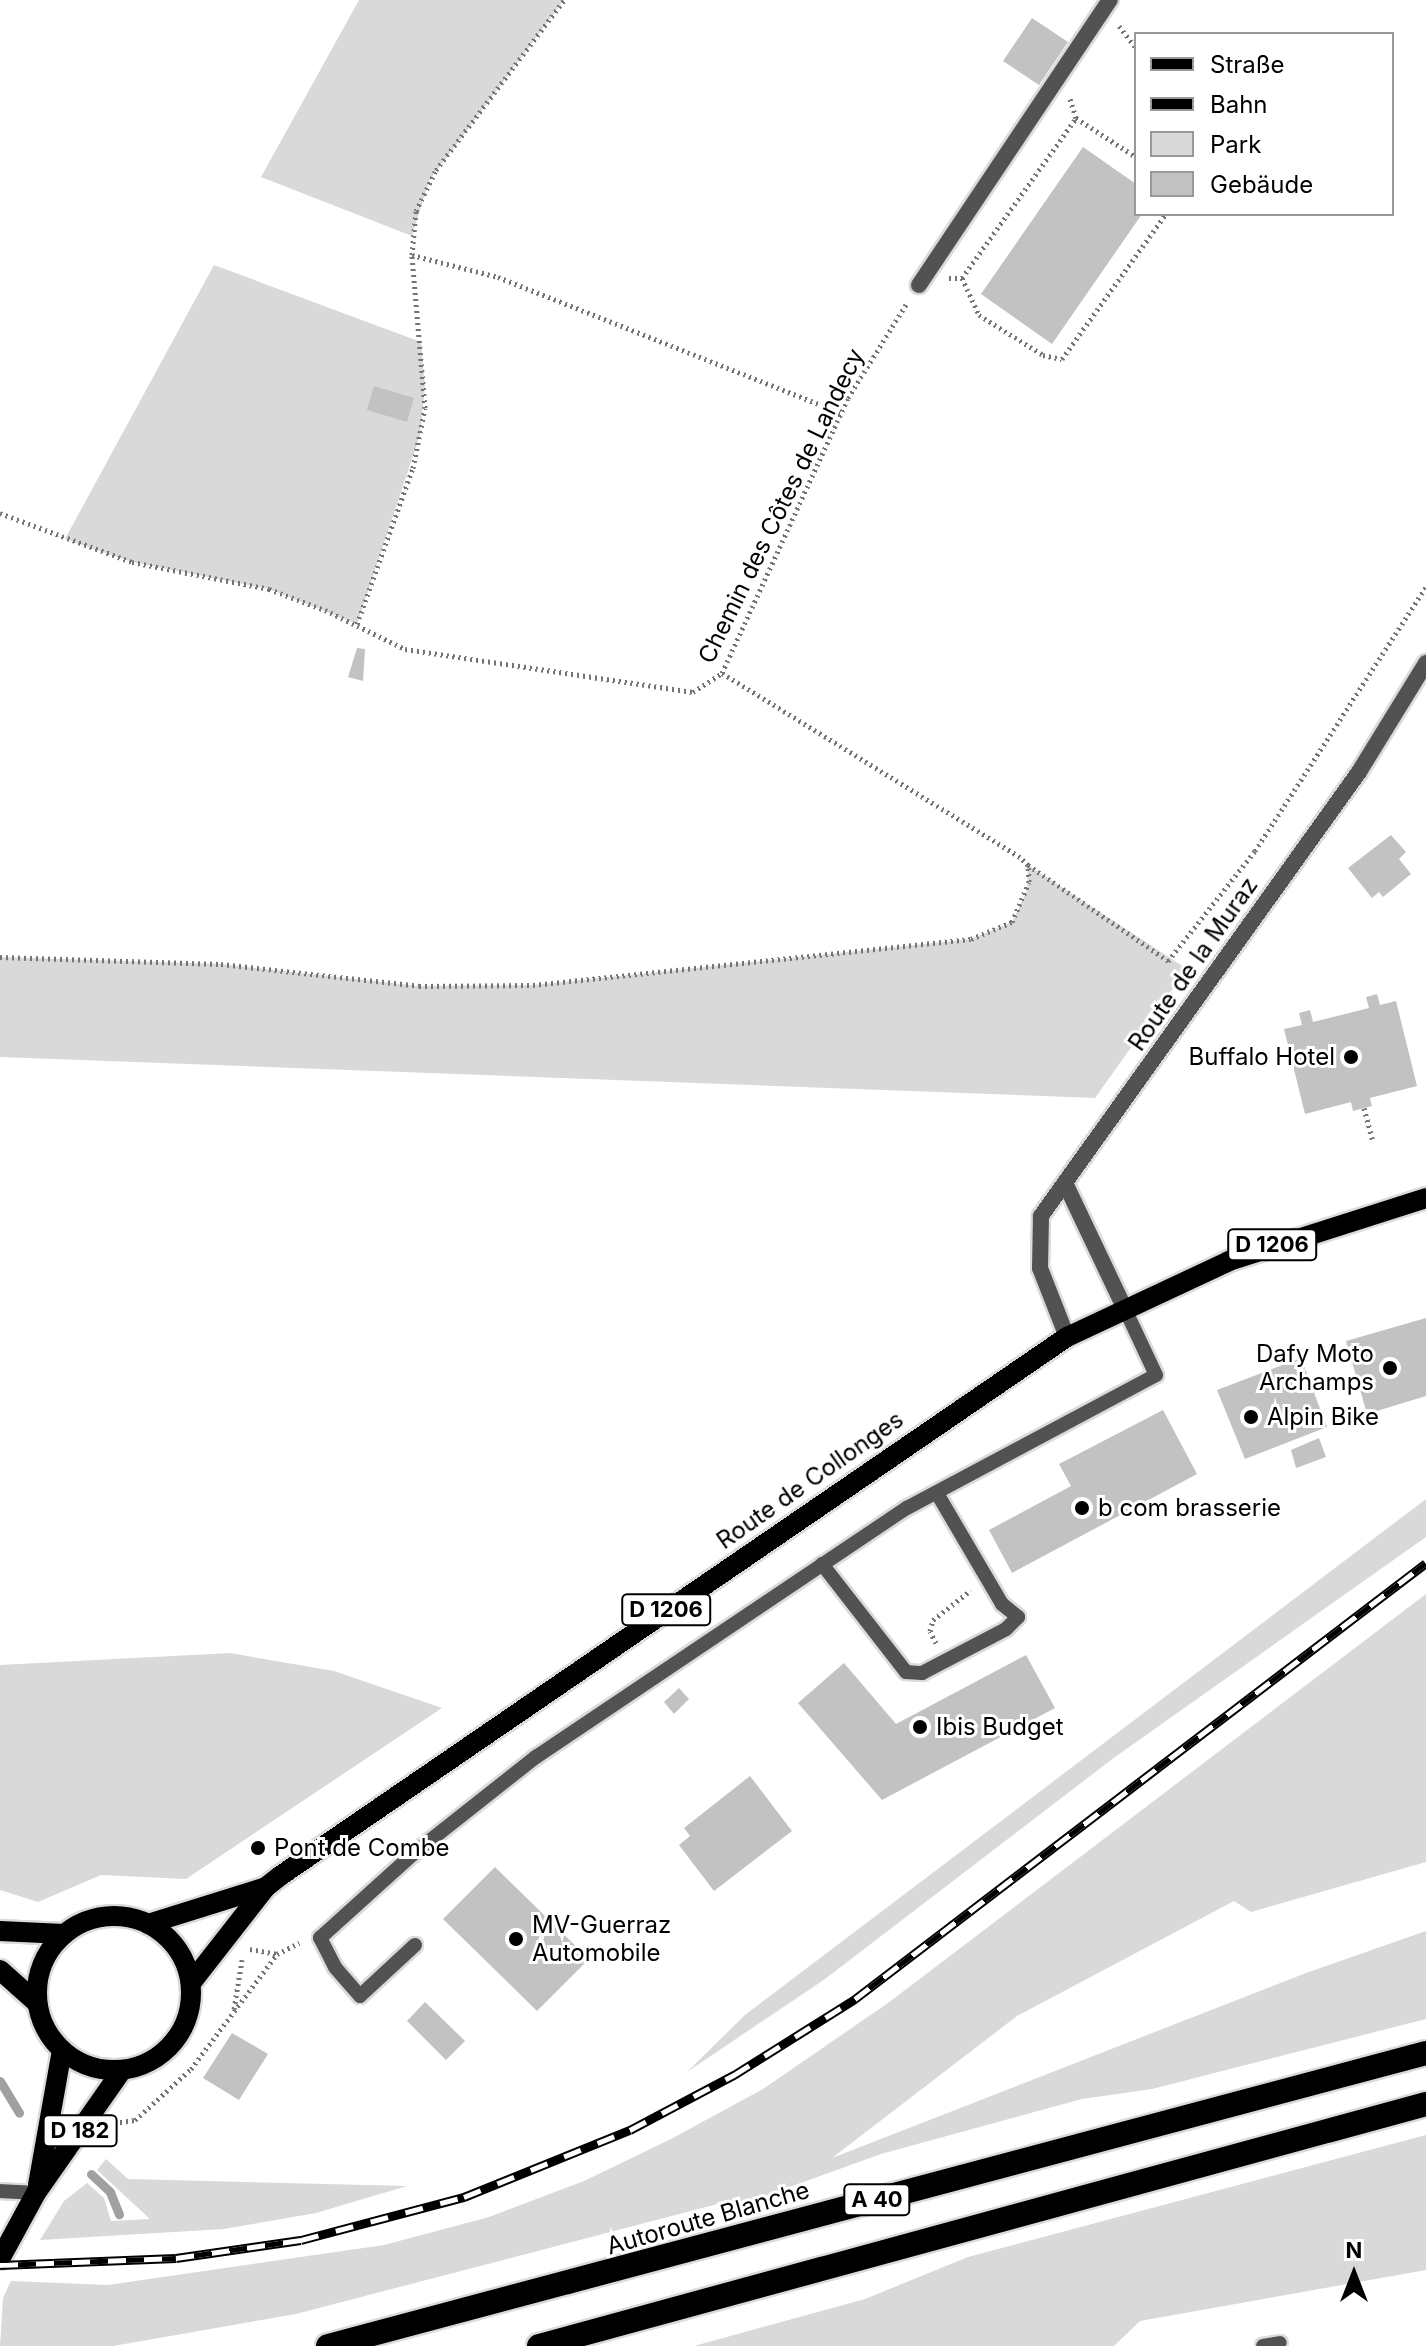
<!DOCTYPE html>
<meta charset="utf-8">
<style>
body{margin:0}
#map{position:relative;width:1426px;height:2346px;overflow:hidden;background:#fff;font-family:Inter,sans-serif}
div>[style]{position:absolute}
.green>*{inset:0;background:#d9d9d9}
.stream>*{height:9px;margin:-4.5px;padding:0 4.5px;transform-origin:4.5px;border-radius:4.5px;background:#a0a0a0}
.building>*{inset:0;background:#c2c2c2}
.path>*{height:5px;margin-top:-2.5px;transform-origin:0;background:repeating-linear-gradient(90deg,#747474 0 2px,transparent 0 6px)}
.roads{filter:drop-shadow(2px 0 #dbdbdb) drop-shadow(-2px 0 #dbdbdb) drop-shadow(0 2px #dbdbdb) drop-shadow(0 -2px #dbdbdb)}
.service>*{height:14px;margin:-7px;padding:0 7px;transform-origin:7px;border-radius:7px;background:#525252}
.minor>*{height:16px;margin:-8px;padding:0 8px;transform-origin:8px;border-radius:8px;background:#525252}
.tertiary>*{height:16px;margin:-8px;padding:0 8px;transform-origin:8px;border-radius:8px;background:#525252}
.primary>*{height:20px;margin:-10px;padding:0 10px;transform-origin:10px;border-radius:10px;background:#000}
.primary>.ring{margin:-10px;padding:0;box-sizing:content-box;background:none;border:20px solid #000;border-radius:50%}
.motorway>*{height:24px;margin:-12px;padding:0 12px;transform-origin:12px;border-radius:12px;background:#000}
.rail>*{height:9px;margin-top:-4.5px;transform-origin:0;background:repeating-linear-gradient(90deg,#fff 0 18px,#000 0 36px);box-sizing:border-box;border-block:2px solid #000}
.dots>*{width:22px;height:22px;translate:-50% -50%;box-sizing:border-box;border:4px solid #fff;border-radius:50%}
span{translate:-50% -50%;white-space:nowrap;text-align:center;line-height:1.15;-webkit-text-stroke:6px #fff;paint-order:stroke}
.shield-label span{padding:2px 6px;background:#fff;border:2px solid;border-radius:6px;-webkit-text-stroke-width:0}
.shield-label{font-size:22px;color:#000;font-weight:700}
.street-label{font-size:24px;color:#000}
.poi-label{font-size:24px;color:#000}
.right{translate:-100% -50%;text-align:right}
.left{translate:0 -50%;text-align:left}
.legend{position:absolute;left:1134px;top:32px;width:260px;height:184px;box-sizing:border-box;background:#fff;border:2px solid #999;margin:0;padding:10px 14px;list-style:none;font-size:24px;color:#000}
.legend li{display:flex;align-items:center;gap:16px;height:40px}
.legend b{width:40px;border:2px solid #999}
.north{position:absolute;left:1314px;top:2234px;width:80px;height:80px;-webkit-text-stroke:6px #fff;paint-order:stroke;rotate:0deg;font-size:22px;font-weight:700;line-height:32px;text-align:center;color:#000}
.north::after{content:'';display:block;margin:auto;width:28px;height:36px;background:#000;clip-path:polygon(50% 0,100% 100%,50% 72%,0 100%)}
</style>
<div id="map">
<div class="green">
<div style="clip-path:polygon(359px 0,564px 0,429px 181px,412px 236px,261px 177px)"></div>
<div style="clip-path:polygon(214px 265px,421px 342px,425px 387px,420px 435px,357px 624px,269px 589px,132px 562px,65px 539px)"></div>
<div style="clip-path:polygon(1028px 865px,1187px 969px,1095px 1098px,0 1057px,0 957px,221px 964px,419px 986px,533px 985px,971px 939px,1012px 922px,1027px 891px)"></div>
<div style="clip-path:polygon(1426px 1499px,1426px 1537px,1115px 1757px,825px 1979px,687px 2072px,745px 2015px)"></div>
<div style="clip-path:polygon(1426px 1594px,1426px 1862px,1251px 1912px,1234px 1901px,1017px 2016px,832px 2158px,1306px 1973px,1426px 1931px,1426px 2019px,1152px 2089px,1082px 2099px,881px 2154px,748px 2202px,729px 2201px,296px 2314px,113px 2346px,0 2346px,3px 2298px,11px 2281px,108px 2285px,384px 2245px,489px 2217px,584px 2181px,671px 2139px,763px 2089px,888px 2003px)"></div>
<div style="clip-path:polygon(230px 1653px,334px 1671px,442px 1708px,186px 1879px,101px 1875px,38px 1902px,0 1890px,0 1665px)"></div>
<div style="clip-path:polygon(1426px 2135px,1426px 2270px,1140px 2321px,1114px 2346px,694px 2346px,865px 2299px,968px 2257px)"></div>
<div style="clip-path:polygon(106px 2159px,128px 2179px,407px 2186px,316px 2213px,224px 2229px,40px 2240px,64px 2201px,87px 2183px,104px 2198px,111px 2221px,150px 2219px,97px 2170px)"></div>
</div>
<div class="stream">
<div style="left:0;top:2081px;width:37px;rotate:59deg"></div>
<div style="left:91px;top:2174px;width:26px;rotate:43deg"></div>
<div style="left:110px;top:2192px;width:24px;rotate:68deg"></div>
</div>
<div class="building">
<div style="clip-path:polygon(1032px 18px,1068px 42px,1039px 85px,1003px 61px)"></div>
<div style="clip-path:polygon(1083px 147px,1136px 184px,1136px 214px,1142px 214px,1052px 344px,981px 294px)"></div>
<div style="clip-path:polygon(374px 386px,414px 398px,407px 422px,367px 410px)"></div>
<div style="clip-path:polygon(357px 648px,365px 649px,363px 681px,348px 677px)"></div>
<div style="clip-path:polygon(1391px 835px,1406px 852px,1399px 859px,1411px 874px,1383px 897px,1379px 892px,1372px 898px,1348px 868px)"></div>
<div style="clip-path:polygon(1377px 994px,1380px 1005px,1396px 1001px,1417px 1086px,1370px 1098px,1372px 1106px,1353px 1111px,1351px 1102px,1305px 1114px,1284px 1029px,1302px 1025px,1299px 1013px,1310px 1010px,1313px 1022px,1369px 1008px,1366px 997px)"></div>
<div style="clip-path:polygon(1426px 1318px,1426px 1396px,1367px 1414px,1346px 1341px)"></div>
<div style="clip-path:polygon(1301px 1358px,1327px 1427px,1245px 1459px,1217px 1390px)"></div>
<div style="clip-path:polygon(1163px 1410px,1197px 1474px,1012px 1573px,989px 1530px,1071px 1486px,1059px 1464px)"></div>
<div style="clip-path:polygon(1319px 1438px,1326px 1457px,1296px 1468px,1291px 1450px)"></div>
<div style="clip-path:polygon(1026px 1655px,1055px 1708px,882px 1800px,798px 1703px,844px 1663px,896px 1724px)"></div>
<div style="clip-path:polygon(679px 1688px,689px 1699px,674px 1714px,664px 1702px)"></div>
<div style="clip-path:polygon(750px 1776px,792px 1831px,714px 1891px,679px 1845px,690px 1836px,684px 1828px)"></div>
<div style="clip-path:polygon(495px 1867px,589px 1959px,537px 2011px,443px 1919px)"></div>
<div style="clip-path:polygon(425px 2002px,465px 2041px,446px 2060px,407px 2021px)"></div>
<div style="clip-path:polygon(232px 2033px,268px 2054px,239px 2100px,203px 2078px)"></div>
</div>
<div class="path">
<div style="left:1119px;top:26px;width:28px;rotate:52deg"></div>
<div style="left:1076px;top:118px;width:72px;rotate:33deg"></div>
<div style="left:412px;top:255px;width:89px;rotate:14.3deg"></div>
<div style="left:498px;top:277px;width:369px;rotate:21.6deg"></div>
<div style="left:949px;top:278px;width:13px"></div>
<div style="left:962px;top:278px;width:196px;rotate:-54.5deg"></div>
<div style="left:1076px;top:118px;width:21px;rotate:-107deg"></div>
<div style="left:962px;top:278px;width:41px;rotate:65.3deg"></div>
<div style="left:979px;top:315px;width:75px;rotate:32deg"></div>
<div style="left:1043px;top:355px;width:19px;rotate:12deg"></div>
<div style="left:1062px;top:359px;width:178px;rotate:-54.4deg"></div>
<div style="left:0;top:513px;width:141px;rotate:20.4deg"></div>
<div style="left:132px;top:562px;width:140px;rotate:11.1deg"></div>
<div style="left:269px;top:589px;width:60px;rotate:20.6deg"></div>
<div style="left:325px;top:610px;width:89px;rotate:26deg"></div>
<div style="left:405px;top:649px;width:291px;rotate:8.5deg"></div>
<div style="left:693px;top:692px;width:35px;rotate:-33deg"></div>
<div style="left:722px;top:673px;width:302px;rotate:-65.4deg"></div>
<div style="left:848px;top:398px;width:112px;rotate:-58.2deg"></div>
<div style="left:357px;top:624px;width:166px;rotate:-70.3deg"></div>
<div style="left:413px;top:468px;width:61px;rotate:-78.7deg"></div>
<div style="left:425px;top:408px;width:154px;rotate:-94.9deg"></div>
<div style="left:412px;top:255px;width:44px;rotate:-84.8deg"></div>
<div style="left:416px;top:211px;width:46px;rotate:-64deg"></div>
<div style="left:436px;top:170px;width:213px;rotate:-53deg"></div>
<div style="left:1028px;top:865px;width:170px;rotate:34.4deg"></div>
<div style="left:1168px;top:961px;width:140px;rotate:-51.7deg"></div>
<div style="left:1255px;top:851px;width:315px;rotate:-57.1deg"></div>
<div style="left:0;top:957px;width:221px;rotate:1.8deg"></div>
<div style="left:221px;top:964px;width:199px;rotate:6.3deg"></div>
<div style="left:419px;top:986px;width:114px;rotate:-0.5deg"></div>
<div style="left:533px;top:985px;width:440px;rotate:-6deg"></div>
<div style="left:971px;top:939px;width:44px;rotate:-22.5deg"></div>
<div style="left:1012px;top:922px;width:43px;rotate:-67deg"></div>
<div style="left:1029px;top:882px;width:17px;rotate:-93deg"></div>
<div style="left:1028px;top:865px;width:11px;rotate:-135deg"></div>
<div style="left:1020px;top:857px;width:350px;rotate:-148.3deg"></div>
<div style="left:1364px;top:1108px;width:34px;rotate:75deg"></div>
<div style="left:936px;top:1643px;width:13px;rotate:-117deg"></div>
<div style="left:930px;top:1631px;width:11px;rotate:-75deg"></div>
<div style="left:933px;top:1620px;width:48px;rotate:-38.3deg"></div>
<div style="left:250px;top:1949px;width:27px;rotate:10deg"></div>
<div style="left:234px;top:2009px;width:50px;rotate:-80.7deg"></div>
<div style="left:114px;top:2123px;width:21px;rotate:-8deg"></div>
<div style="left:135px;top:2120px;width:76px;rotate:-42.3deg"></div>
<div style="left:191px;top:2069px;width:144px;rotate:-53.2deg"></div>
<div style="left:277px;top:1954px;width:25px;rotate:-27deg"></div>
</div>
<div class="roads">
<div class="service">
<div style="left:822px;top:1564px;width:137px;rotate:52.1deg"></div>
<div style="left:906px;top:1672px;width:16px;rotate:4deg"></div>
<div style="left:922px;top:1673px;width:95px;rotate:-27.6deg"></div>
<div style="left:1006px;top:1629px;width:17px;rotate:-45deg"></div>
<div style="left:1018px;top:1617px;width:21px;rotate:-141deg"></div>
<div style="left:1002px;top:1604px;width:129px;rotate:-120.4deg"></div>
<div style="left:415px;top:1945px;width:75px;rotate:137.2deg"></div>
<div style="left:360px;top:1996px;width:38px;rotate:-131deg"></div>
<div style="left:335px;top:1967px;width:33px;rotate:-117deg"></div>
<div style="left:320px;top:1938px;width:125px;rotate:-42.1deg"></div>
<div style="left:413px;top:1854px;width:157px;rotate:-38.3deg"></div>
<div style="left:536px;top:1757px;width:447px;rotate:-33.9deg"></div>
<div style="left:907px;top:1508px;width:282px;rotate:-28.1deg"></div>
<div style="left:1156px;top:1375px;width:75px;rotate:-115.2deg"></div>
<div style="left:0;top:2191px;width:36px;rotate:3deg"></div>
<div style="left:1263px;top:2346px;width:17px;rotate:-10deg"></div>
</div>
<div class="minor">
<div style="left:919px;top:285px;width:343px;rotate:-56.2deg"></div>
</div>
<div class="tertiary">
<div style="left:1066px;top:1185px;width:135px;rotate:64.6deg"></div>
<div style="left:1067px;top:1337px;width:74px;rotate:-111.4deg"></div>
<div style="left:1040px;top:1268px;width:52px;rotate:-88.9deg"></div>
<div style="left:1041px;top:1216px;width:546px;rotate:-54.39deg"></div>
<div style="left:1359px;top:772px;width:128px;rotate:-58.4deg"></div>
</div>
<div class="primary">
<div class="ring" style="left:37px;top:1916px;width:134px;height:134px"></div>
<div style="left:148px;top:1924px;width:124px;rotate:-17.4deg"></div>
<div style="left:0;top:1931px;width:64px;rotate:2.7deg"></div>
<div style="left:0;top:1970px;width:50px;rotate:41.7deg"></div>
<div style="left:191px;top:1983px;width:122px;rotate:-52deg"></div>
<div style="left:266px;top:1887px;width:18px;rotate:-38deg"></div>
<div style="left:280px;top:1876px;width:954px;rotate:-34.41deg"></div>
<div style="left:1067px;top:1337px;width:179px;rotate:-25.1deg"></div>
<div style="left:1229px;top:1261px;width:207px;rotate:-17.7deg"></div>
<div style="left:38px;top:2185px;width:137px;rotate:-79.9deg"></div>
<div style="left:0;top:2259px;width:75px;rotate:-61.4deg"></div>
<div style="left:36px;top:2193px;width:150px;rotate:-55deg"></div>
</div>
<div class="motorway">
<div style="left:328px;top:2346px;width:1136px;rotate:-14.94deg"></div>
<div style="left:539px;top:2346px;width:919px;rotate:-15.26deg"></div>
</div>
</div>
<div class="rail">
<div style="left:0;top:2265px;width:176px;rotate:-2.3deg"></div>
<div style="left:176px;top:2258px;width:126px;rotate:-8.2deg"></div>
<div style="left:301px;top:2240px;width:169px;rotate:-14.8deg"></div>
<div style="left:464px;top:2197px;width:179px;rotate:-22deg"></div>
<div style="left:630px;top:2130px;width:118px;rotate:-27.9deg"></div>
<div style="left:734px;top:2075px;width:143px;rotate:-32.1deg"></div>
<div style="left:855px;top:1999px;width:718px;rotate:-37.36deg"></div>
</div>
<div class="dots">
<div style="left:1351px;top:1057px;background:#000"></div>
<div style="left:1390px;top:1368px;background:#000"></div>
<div style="left:1251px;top:1417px;background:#000"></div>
<div style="left:1082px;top:1508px;background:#000"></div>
<div style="left:920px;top:1727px;background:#000"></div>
<div style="left:258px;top:1848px;background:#000"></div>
<div style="left:516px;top:1939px;background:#000"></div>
</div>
<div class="shield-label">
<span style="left:1272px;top:1245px">D 1206</span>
<span style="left:666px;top:1610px">D 1206</span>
<span style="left:80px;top:2131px">D 182</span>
<span style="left:877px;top:2200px">A 40</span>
</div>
<div class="street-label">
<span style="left:781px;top:506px;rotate:-64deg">Chemin des Côtes de Landecy</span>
<span style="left:1193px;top:964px;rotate:-55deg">Route de la Muraz</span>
<span style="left:810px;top:1480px;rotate:-35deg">Route de Collonges</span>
<span style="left:708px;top:2218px;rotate:-16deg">Autoroute Blanche</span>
</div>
<div class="poi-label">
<span class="right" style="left:1335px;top:1057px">Buffalo Hotel</span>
<span class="right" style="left:1374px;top:1368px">Dafy Moto<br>Archamps</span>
<span class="left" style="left:1267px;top:1417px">Alpin Bike</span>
<span class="left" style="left:1098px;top:1508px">b com brasserie</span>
<span class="left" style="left:936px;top:1727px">Ibis Budget</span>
<span class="left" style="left:274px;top:1848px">Pont de Combe</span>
<span class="left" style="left:532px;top:1939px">MV-Guerraz<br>Automobile</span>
</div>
<ul class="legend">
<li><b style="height:10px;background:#000"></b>Straße</li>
<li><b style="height:10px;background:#000"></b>Bahn</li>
<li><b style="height:22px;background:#d9d9d9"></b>Park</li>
<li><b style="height:22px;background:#c2c2c2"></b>Gebäude</li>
</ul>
<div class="north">N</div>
</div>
